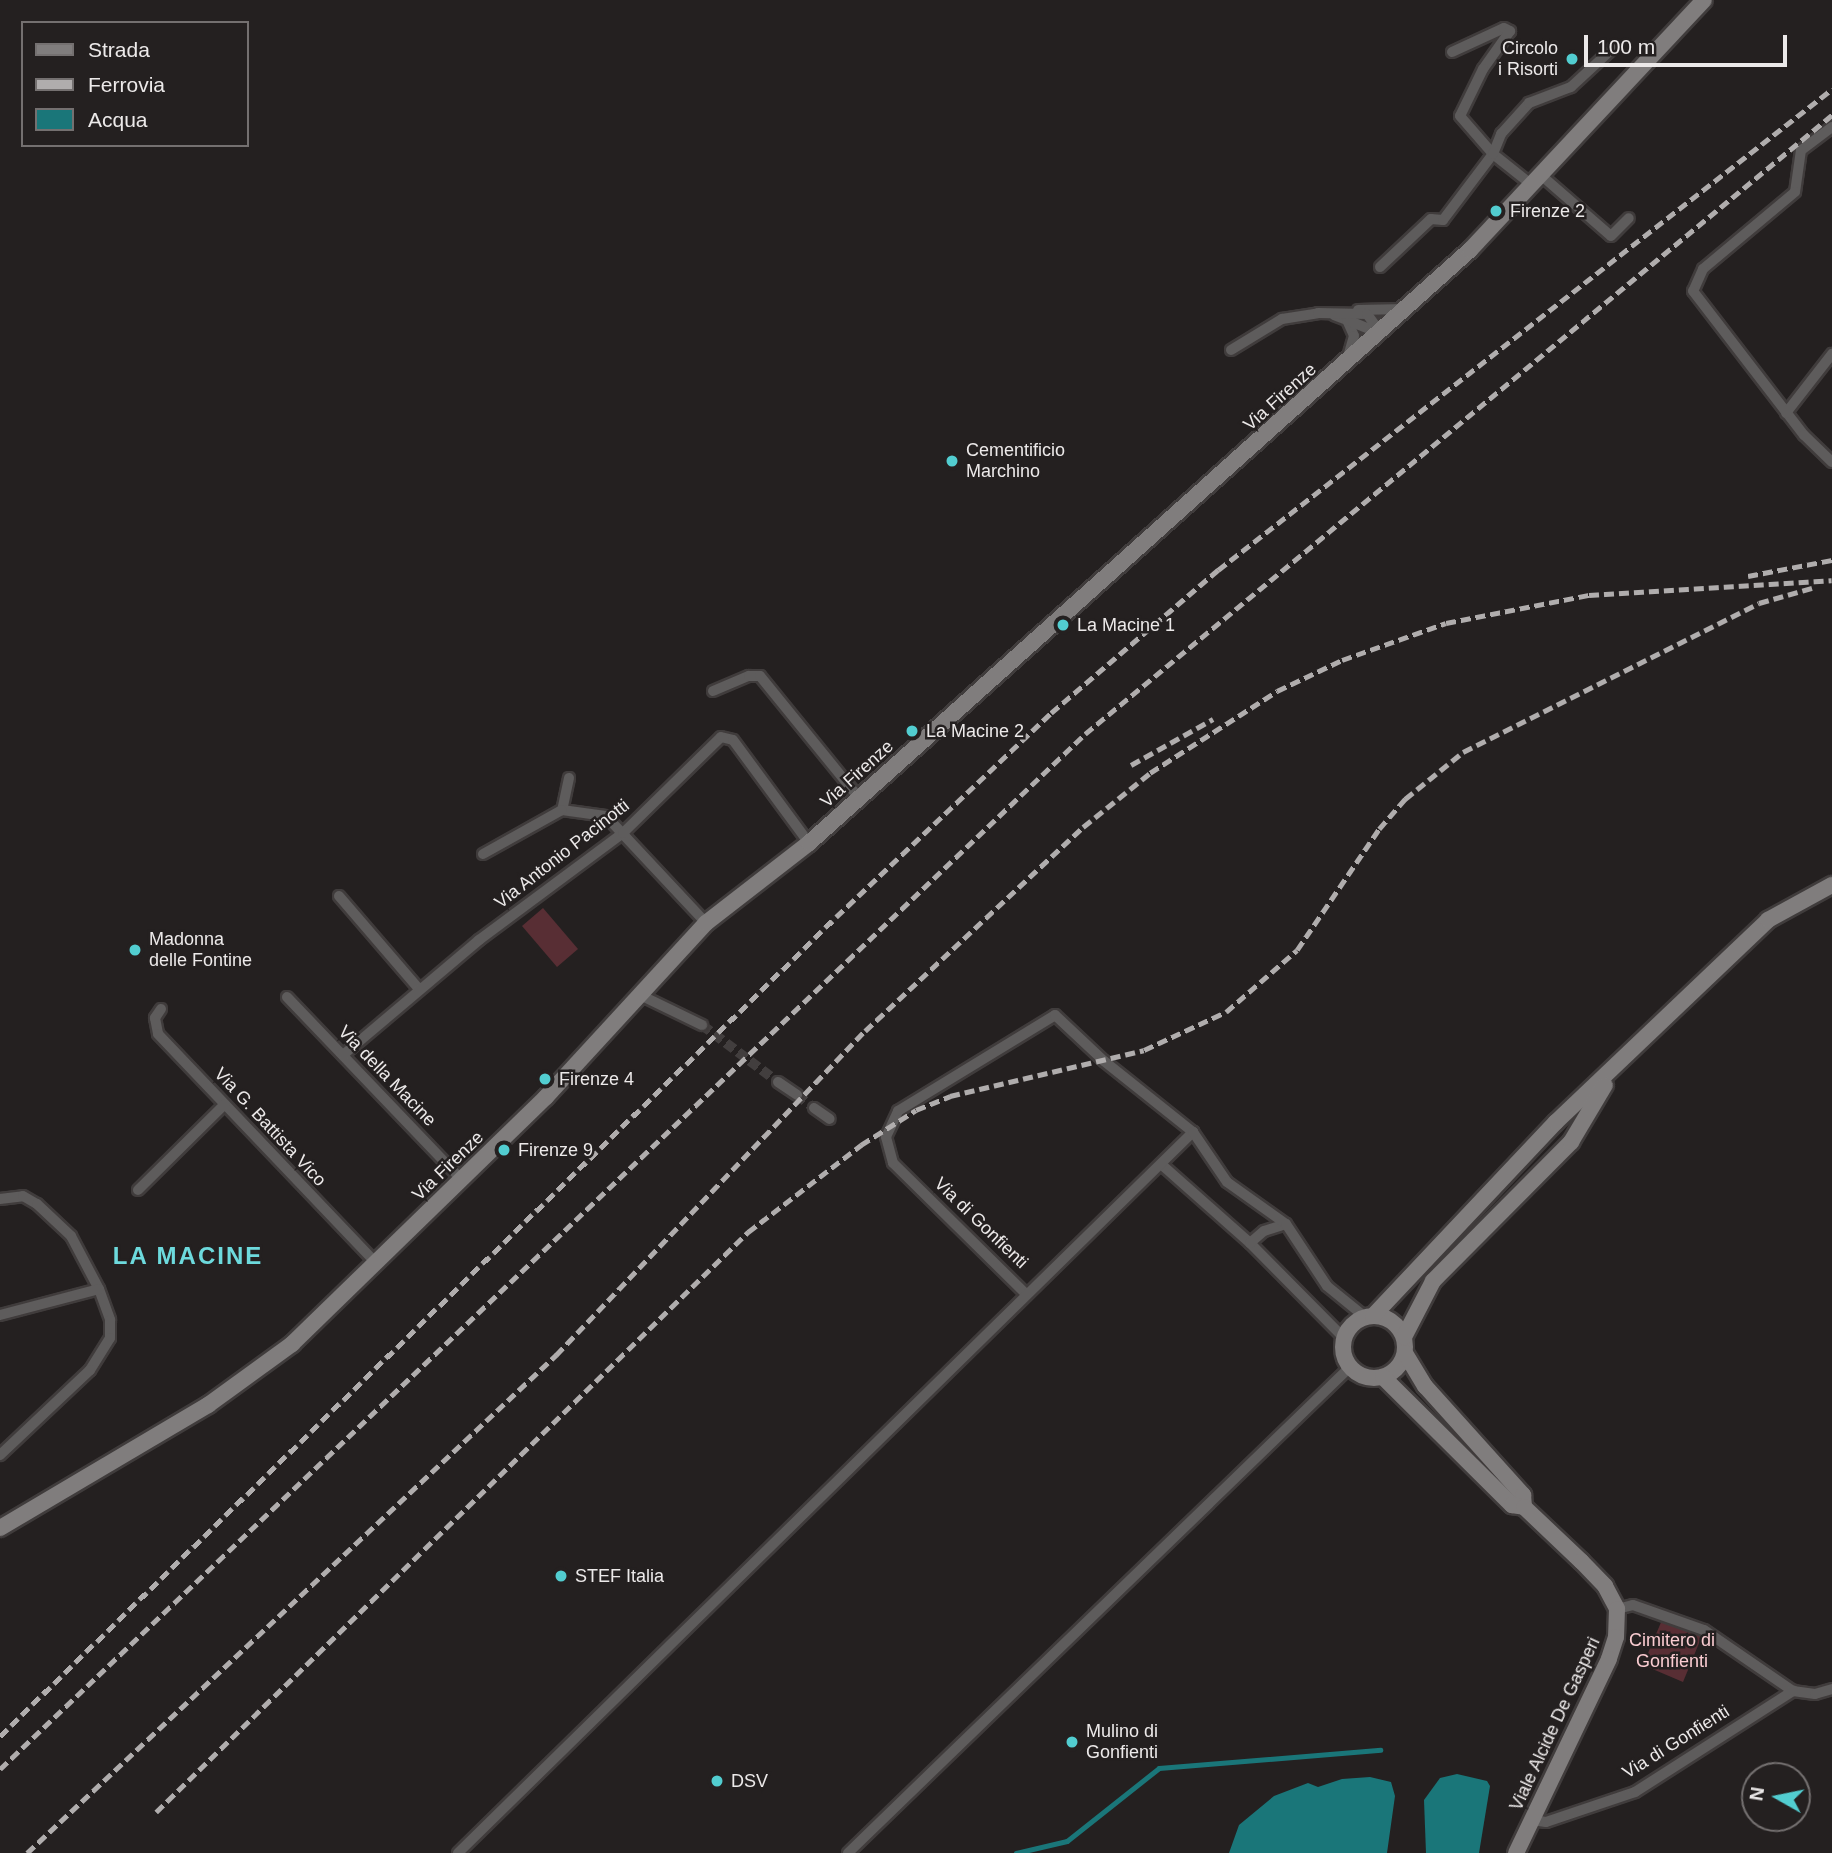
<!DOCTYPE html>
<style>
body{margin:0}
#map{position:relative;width:1832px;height:1853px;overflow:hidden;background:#242020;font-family:Helvetica,sans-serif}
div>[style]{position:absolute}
.green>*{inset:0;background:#582e34}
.water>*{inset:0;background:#1a7679}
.stream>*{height:4.5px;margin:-2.25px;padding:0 2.25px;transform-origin:2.25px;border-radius:2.25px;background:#1a7679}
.street-tunnel>*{height:10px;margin-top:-5px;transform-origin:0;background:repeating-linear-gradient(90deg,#423e3e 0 10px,transparent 0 15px)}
.roads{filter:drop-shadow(2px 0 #403c3c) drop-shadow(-2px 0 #403c3c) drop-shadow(0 2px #403c3c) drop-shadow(0 -2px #403c3c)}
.street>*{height:10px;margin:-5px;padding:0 5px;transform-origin:5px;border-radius:5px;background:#5e5c5c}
.secondary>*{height:16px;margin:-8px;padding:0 8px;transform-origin:8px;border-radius:8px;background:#807d7d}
.secondary>.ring{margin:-8px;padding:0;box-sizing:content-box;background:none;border:16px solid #807d7d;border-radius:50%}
.rail>*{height:4.5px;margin-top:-2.25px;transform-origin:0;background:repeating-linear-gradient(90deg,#b0adad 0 10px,transparent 0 15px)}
.dots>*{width:19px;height:19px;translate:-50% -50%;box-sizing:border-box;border:4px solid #242020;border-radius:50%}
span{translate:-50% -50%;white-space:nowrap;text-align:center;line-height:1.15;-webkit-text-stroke:5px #242020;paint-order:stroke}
.poi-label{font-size:18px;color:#ece9e9}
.right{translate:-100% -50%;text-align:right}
.left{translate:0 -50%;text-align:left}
.street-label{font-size:18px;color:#ece9e9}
.park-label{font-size:18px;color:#faccd1}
.district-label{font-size:24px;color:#6ddadd;font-weight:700;letter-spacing:2px}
.legend{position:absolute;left:21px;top:21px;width:228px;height:126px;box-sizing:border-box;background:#242020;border:2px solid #747070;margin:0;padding:9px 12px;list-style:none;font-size:21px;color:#ece9e9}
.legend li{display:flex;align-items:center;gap:14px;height:35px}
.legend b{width:35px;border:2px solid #747070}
.north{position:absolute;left:1741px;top:1762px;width:70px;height:70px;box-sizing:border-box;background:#242020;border:2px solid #747070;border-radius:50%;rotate:279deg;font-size:19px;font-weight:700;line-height:28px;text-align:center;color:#ece9e9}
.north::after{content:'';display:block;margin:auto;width:24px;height:32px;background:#52cdd0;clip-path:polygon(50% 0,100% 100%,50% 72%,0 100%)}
.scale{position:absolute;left:1584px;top:35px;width:203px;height:32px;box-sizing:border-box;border:4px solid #ece9e9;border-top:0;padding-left:9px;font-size:21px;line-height:24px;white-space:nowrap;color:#ece9e9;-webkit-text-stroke:5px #242020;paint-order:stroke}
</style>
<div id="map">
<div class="green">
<div style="clip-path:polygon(543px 908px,578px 949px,557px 967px,522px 926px)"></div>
<div style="clip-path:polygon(1662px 1620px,1702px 1636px,1683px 1682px,1643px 1665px)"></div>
</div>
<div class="water">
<div style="clip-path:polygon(1457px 1774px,1487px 1781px,1490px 1786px,1479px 1853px,1426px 1853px,1424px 1800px,1440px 1778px)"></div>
<div style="clip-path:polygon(1370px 1777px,1391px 1782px,1395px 1796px,1387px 1853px,1229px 1853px,1239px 1825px,1274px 1796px,1308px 1783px,1318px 1787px,1342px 1779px)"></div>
</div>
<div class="stream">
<div style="left:1016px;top:1853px;width:52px;rotate:-13.2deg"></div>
<div style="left:1067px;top:1841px;width:117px;rotate:-38.4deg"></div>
<div style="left:1159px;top:1768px;width:222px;rotate:-4.7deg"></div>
</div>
<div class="street-tunnel">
<div style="left:702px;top:1025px;width:95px;rotate:36.9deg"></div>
<div style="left:797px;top:1095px;width:21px;rotate:37deg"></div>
</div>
<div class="roads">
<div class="street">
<div style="left:1452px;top:52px;width:57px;rotate:-24.8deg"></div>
<div style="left:1504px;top:28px;width:7px;rotate:27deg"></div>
<div style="left:1510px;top:31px;width:47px;rotate:125.4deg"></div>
<div style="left:1483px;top:69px;width:52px;rotate:116.1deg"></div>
<div style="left:1460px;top:116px;width:50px;rotate:49deg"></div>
<div style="left:1493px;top:154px;width:50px;rotate:38.5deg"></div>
<div style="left:1832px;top:127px;width:39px;rotate:143deg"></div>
<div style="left:1801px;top:150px;width:42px;rotate:98.1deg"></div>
<div style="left:1795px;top:192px;width:120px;rotate:140.1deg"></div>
<div style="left:1703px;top:269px;width:24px;rotate:114deg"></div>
<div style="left:1693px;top:291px;width:182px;rotate:52.4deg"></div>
<div style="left:1804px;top:435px;width:39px;rotate:44deg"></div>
<div style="left:1542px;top:176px;width:91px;rotate:41deg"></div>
<div style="left:1611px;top:236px;width:25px;rotate:-45deg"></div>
<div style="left:1380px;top:267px;width:70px;rotate:-43.3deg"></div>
<div style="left:1431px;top:219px;width:12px;rotate:5deg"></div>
<div style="left:1443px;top:220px;width:83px;rotate:-52.9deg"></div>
<div style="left:1493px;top:154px;width:22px;rotate:-68deg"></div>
<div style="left:1501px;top:134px;width:42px;rotate:-47.9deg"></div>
<div style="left:1529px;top:103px;width:45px;rotate:-20.9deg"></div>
<div style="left:1571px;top:87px;width:56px;rotate:-42.8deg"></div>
<div style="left:1358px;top:310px;width:47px;rotate:-1.2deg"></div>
<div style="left:1334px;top:315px;width:14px;rotate:21deg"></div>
<div style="left:1347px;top:320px;width:17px;rotate:66deg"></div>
<div style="left:1354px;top:336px;width:22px;rotate:106deg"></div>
<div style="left:1347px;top:320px;width:35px;rotate:22deg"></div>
<div style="left:1231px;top:350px;width:60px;rotate:-31.3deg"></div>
<div style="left:1282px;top:319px;width:36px;rotate:-9deg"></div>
<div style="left:1318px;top:313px;width:49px;rotate:1.2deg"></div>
<div style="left:1367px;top:314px;width:24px;rotate:54deg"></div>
<div style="left:1786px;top:413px;width:75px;rotate:-52.1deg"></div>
<div style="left:713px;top:691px;width:39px;rotate:-23deg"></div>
<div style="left:749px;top:676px;width:11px"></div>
<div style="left:760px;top:676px;width:157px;rotate:50.9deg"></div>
<div style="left:569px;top:778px;width:33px;rotate:102deg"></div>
<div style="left:562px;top:810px;width:44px;rotate:7.8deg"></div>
<div style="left:606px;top:816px;width:146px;rotate:46.9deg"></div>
<div style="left:483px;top:854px;width:90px;rotate:-29.1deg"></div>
<div style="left:339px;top:896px;width:123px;rotate:49.3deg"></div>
<div style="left:640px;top:995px;width:69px;rotate:25.8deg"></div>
<div style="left:287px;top:997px;width:253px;rotate:46.3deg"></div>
<div style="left:161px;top:1009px;width:11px;rotate:124deg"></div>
<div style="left:155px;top:1018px;width:16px;rotate:79deg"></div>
<div style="left:158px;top:1034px;width:316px;rotate:46.4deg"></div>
<div style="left:343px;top:1055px;width:178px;rotate:-40.2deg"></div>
<div style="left:479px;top:940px;width:179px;rotate:-36.6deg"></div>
<div style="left:623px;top:833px;width:137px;rotate:-44.4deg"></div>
<div style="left:721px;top:737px;width:12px;rotate:14deg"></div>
<div style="left:733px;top:740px;width:128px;rotate:53.6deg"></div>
<div style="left:778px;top:1082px;width:23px;rotate:34deg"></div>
<div style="left:814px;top:1108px;width:19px;rotate:35deg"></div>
<div style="left:1161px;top:1164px;width:119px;rotate:41.6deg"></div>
<div style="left:1250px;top:1243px;width:134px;rotate:45.3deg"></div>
<div style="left:138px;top:1190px;width:122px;rotate:-44.7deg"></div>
<div style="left:0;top:1199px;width:23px;rotate:-7deg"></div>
<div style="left:23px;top:1196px;width:16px;rotate:30deg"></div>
<div style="left:37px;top:1204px;width:47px;rotate:43.3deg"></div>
<div style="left:71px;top:1236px;width:60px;rotate:62.2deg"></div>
<div style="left:99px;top:1289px;width:33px;rotate:70deg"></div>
<div style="left:110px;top:1320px;width:18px;rotate:90deg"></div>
<div style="left:110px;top:1338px;width:38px;rotate:122deg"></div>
<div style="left:90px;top:1370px;width:124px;rotate:136.6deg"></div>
<div style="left:1250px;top:1243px;width:18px;rotate:-41deg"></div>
<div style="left:1264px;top:1231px;width:23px;rotate:-18deg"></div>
<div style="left:1026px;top:1294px;width:187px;rotate:-135.4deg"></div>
<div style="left:893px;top:1163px;width:27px;rotate:-105deg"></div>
<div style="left:886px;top:1137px;width:29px;rotate:-65deg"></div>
<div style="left:898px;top:1111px;width:184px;rotate:-31.4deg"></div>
<div style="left:1055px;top:1015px;width:67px;rotate:43.2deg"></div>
<div style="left:1104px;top:1061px;width:114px;rotate:38.6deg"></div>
<div style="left:0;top:1315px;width:102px;rotate:-14.7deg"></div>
<div style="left:1617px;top:1609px;width:16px;rotate:-14deg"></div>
<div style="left:1633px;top:1605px;width:75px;rotate:19.4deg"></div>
<div style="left:1704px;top:1630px;width:108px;rotate:34.4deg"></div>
<div style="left:1793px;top:1691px;width:22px;rotate:8deg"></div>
<div style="left:1815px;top:1694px;width:18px;rotate:-16deg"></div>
<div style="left:1532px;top:1820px;width:14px;rotate:8deg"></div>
<div style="left:1546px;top:1822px;width:94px;rotate:-18.6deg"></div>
<div style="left:1635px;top:1792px;width:188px;rotate:-32.6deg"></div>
<div style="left:458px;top:1853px;width:1030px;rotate:-44.45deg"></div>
<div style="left:1193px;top:1132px;width:60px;rotate:55.8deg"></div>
<div style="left:1227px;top:1182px;width:72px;rotate:35.4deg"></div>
<div style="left:1286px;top:1224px;width:74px;rotate:56.5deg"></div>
<div style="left:1327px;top:1286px;width:49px;rotate:39.2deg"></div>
<div style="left:848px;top:1853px;width:699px;rotate:-44.07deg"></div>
</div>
<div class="secondary">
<div class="ring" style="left:1343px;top:1316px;width:46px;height:46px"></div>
<div style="left:1373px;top:1316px;width:267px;rotate:-46.7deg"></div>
<div style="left:1556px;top:1122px;width:293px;rotate:-43.6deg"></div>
<div style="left:1768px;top:920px;width:73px;rotate:-28.7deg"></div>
<div style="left:1404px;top:1337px;width:63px;rotate:-62.6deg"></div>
<div style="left:1433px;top:1281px;width:196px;rotate:-45.2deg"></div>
<div style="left:1571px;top:1142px;width:66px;rotate:-59.2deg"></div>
<div style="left:1405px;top:1353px;width:39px;rotate:59deg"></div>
<div style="left:1425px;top:1386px;width:147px;rotate:48deg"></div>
<div style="left:1523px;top:1495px;width:12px;rotate:85deg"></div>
<div style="left:1383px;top:1377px;width:182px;rotate:44.8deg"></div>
<div style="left:1512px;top:1505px;width:12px;rotate:9deg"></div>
<div style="left:1524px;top:1507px;width:79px;rotate:43.5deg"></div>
<div style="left:1581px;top:1561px;width:35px;rotate:46deg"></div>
<div style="left:1605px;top:1586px;width:26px;rotate:62deg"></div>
<div style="left:1617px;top:1609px;width:28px;rotate:92deg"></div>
<div style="left:1616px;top:1637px;width:23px;rotate:108deg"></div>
<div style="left:1609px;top:1659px;width:215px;rotate:115.6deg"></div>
<div style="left:0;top:1528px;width:242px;rotate:-30.6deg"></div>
<div style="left:208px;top:1405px;width:104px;rotate:-36deg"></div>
<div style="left:292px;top:1344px;width:354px;rotate:-44.2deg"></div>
<div style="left:546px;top:1097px;width:236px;rotate:-47.4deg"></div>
<div style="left:706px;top:923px;width:130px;rotate:-37.8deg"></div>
<div style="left:809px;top:843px;width:888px;rotate:-41.9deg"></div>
<div style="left:1470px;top:250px;width:342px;rotate:-46.9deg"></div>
</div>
</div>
<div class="rail">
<div style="left:1748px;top:576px;width:86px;rotate:-10.8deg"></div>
<div style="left:1131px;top:765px;width:94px;rotate:-29.3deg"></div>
<div style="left:0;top:1736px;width:1170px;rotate:-44.41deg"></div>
<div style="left:836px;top:917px;width:296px;rotate:-43.5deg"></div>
<div style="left:1051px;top:713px;width:220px;rotate:-40.6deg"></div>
<div style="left:1218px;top:570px;width:780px;rotate:-38.07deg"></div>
<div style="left:0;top:1769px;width:1499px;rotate:-43.65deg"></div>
<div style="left:1085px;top:734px;width:970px;rotate:-39.65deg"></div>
<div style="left:156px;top:1812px;width:829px;rotate:-44.41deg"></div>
<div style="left:748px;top:1232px;width:143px;rotate:-37.6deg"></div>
<div style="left:861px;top:1145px;width:65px;rotate:-32.5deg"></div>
<div style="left:916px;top:1110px;width:37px;rotate:-22deg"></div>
<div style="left:950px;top:1096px;width:199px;rotate:-13.3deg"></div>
<div style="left:1144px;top:1050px;width:90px;rotate:-24.9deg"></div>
<div style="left:1226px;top:1012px;width:94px;rotate:-41.1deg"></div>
<div style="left:1297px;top:950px;width:146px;rotate:-55.9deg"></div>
<div style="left:1379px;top:829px;width:40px;rotate:-49deg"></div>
<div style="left:1405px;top:799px;width:75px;rotate:-39deg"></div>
<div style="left:1463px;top:752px;width:331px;rotate:-26.7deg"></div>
<div style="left:1759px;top:603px;width:58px;rotate:-15.9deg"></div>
<div style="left:27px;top:1853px;width:727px;rotate:-43.27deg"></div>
<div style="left:556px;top:1355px;width:448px;rotate:-46.4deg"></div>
<div style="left:865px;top:1031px;width:299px;rotate:-43.1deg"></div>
<div style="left:1083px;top:827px;width:86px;rotate:-38.9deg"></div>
<div style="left:1150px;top:773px;width:151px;rotate:-32.8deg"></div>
<div style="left:1277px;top:691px;width:72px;rotate:-25.5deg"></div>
<div style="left:1342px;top:660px;width:110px;rotate:-19.6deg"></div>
<div style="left:1446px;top:623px;width:146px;rotate:-11.1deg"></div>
<div style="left:1589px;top:595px;width:243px;rotate:-3.5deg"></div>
</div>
<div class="dots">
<div style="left:1572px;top:59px;background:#52cdd0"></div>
<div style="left:1496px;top:211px;background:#52cdd0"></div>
<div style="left:952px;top:461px;background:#52cdd0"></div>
<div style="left:1063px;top:625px;background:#52cdd0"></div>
<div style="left:912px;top:731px;background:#52cdd0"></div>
<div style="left:135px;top:950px;background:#52cdd0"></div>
<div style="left:545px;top:1079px;background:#52cdd0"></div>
<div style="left:504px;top:1150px;background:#52cdd0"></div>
<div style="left:561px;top:1576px;background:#52cdd0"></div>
<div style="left:1072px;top:1742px;background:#52cdd0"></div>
<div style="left:717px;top:1781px;background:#52cdd0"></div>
</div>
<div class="poi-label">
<span class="right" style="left:1558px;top:59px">Circolo<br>i Risorti</span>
<span class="left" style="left:1510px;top:211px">Firenze 2</span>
<span class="left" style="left:966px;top:461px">Cementificio<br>Marchino</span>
<span class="left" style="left:1077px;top:625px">La Macine 1</span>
<span class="left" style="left:926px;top:731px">La Macine 2</span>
<span class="left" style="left:149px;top:950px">Madonna<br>delle Fontine</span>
<span class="left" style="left:559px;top:1079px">Firenze 4</span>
<span class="left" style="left:518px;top:1150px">Firenze 9</span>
<span class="left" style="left:575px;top:1576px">STEF Italia</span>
<span class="left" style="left:1086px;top:1742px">Mulino di<br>Gonfienti</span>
<span class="left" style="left:731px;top:1781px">DSV</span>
</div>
<div class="street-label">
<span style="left:1280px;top:397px;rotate:-42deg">Via Firenze</span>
<span style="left:857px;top:774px;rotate:-42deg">Via Firenze</span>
<span style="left:562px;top:854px;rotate:-38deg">Via Antonio Pacinotti</span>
<span style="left:387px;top:1076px;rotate:46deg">Via della Macine</span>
<span style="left:270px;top:1127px;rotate:47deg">Via G. Battista Vico</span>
<span style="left:448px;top:1166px;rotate:-44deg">Via Firenze</span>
<span style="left:981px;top:1223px;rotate:44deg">Via di Gonfienti</span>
<span style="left:1555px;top:1724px;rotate:-65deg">Viale Alcide De Gasperi</span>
<span style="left:1676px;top:1742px;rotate:-32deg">Via di Gonfienti</span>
</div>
<div class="park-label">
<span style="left:1672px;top:1651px">Cimitero di<br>Gonfienti</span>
</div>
<div class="district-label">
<span style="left:188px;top:1256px">LA MACINE</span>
</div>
<ul class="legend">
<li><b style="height:9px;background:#807d7d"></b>Strada</li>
<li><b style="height:9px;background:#b0adad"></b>Ferrovia</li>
<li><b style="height:19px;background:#1a7679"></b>Acqua</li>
</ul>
<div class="north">N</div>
<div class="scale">100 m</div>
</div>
